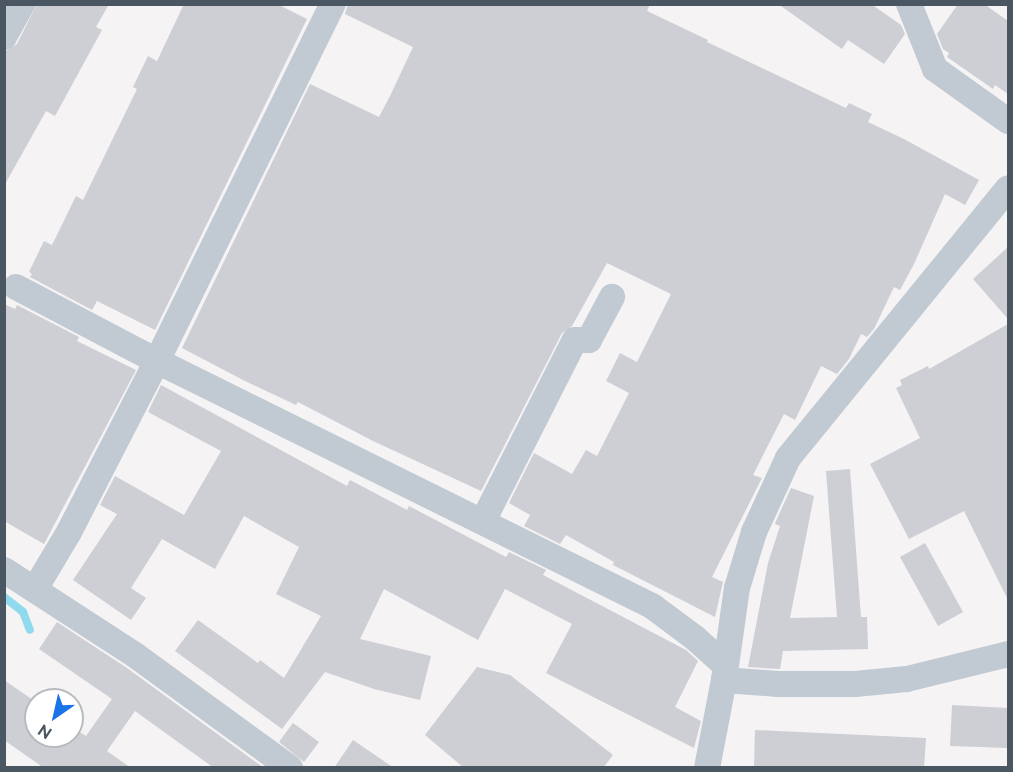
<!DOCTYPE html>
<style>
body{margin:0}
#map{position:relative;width:1013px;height:772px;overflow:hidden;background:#f5f3f3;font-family:Raleway,sans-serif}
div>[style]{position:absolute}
.stream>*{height:8px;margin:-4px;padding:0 4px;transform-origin:4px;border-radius:4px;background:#90daee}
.building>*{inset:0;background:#cdcfd5}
.minor>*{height:26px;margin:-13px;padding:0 13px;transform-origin:13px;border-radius:13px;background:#c1cad2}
span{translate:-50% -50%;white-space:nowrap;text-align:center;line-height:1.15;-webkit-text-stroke:5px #fff;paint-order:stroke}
.frame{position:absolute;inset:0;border:6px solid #4a5661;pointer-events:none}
.north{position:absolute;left:24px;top:688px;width:60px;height:60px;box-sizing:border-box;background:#fff;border:2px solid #b7bbc0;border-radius:50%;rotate:214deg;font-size:16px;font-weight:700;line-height:24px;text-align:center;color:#4a5661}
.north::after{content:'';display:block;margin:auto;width:21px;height:27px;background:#1a73e8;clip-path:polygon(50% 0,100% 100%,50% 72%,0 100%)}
</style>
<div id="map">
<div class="stream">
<div style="left:4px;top:597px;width:24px;rotate:38deg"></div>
<div style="left:23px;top:612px;width:19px;rotate:69deg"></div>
</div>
<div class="building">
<div style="clip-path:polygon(37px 4px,109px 4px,96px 27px,102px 30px,55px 116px,46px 111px,4px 186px,4px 52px,17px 44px)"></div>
<div style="clip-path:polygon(184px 4px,277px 4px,307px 19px,155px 330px,97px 301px,92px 310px,30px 277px,32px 274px,29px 272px,44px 241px,52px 245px,76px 196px,83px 200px,137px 89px,133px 87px,148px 56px,157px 61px)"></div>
<div style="clip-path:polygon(348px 4px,650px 4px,647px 11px,708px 40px,707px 42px,846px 108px,849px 103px,872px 114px,868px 122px,904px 139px,979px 180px,965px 205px,945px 194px,914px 264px,900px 290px,894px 287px,874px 329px,867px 337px,861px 334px,849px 359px,837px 374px,821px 366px,795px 420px,784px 414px,753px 475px,762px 478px,712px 577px,723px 582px,715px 617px,613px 565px,614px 562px,566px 535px,560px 544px,524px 526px,530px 515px,509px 503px,534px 453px,572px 474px,586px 450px,597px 456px,629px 393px,606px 381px,620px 353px,637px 362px,671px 294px,607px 263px,572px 326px,562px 333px,481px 491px,373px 441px,298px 402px,296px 405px,243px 380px,182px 348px,310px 84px,379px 117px,390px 96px,413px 47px,345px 14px)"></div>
<div style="clip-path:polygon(778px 4px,871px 4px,901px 25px,905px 34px,884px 64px,848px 40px,842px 49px)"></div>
<div style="clip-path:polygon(958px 4px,984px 4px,1008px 21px,1008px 94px,995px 85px,993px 89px,947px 57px,949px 53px,943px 49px,937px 34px)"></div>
<div style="clip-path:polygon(1008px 247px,1008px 319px,973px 279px)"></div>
<div style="clip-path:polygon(4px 304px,15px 309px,17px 305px,79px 337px,77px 341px,136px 370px,44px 544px,4px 521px)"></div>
<div style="clip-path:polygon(1008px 324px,1008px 600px,964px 511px,909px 539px,870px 464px,920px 438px,896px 388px,902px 385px,900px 380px,928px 366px,929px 369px)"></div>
<div style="clip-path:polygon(161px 385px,347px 486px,350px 480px,407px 510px,409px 506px,506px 557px,509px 552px,546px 570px,543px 575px,686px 650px,698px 661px,675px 707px,701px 721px,694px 748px,546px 673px,572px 624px,505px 589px,478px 640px,384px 589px,360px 639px,431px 656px,420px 700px,374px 689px,325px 672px,282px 729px,175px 651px,198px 620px,258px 663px,260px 660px,284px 678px,321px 616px,276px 594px,299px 547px,244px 516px,215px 569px,162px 539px,131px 588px,146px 598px,131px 620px,73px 580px,117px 514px,100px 505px,115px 476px,184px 515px,221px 451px,148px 412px)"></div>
<div style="clip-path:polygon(850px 469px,861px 617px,867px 617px,868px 649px,783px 651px,780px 669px,748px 667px,768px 563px,780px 526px,775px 524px,776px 521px,791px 488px,814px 496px,790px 618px,837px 617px,826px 471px)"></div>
<div style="clip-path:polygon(925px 543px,963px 612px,938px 626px,900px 557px)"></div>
<div style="clip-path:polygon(57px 622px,127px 668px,264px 768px,214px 768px,135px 711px,107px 751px,131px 768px,44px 768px,4px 740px,4px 680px,36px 702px,36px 736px,72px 736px,72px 727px,86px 736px,112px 699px,39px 649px)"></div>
<div style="clip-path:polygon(477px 667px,510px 675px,613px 755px,603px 768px,464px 768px,425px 735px)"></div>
<div style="clip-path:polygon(952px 705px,1008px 708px,1008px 748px,950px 746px)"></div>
<div style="clip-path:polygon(293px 723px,319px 742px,304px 762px,279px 742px)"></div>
<div style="clip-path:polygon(755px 730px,926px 738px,924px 768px,754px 768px)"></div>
<div style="clip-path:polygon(353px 740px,394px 768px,334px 768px)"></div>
</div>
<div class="minor">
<div style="left:909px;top:4px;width:70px;rotate:68.2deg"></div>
<div style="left:935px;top:69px;width:90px;rotate:35.5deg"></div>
<div style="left:4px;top:37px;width:38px;rotate:-61deg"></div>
<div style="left:16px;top:287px;width:159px;rotate:27.7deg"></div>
<div style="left:157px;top:361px;width:552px;rotate:26.33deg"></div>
<div style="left:652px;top:606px;width:54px;rotate:36.7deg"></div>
<div style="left:695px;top:638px;width:40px;rotate:42deg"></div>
<div style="left:483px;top:521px;width:203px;rotate:-63.1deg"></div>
<div style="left:575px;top:340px;width:14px"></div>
<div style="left:589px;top:340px;width:49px;rotate:-61.9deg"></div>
<div style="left:4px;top:570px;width:156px;rotate:33deg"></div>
<div style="left:135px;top:655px;width:192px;rotate:36.1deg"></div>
<div style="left:35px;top:589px;width:66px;rotate:-59.2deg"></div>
<div style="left:69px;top:532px;width:192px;rotate:-62.8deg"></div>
<div style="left:157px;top:361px;width:398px;rotate:-63.8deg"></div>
<div style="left:724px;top:680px;width:54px;rotate:4.2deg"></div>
<div style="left:778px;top:684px;width:77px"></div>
<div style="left:855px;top:684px;width:52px;rotate:-5.5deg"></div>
<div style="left:907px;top:679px;width:104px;rotate:-13.9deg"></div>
<div style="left:707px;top:768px;width:90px;rotate:-79.1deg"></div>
<div style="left:724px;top:680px;width:93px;rotate:-82deg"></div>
<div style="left:737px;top:588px;width:59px;rotate:-73.1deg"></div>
<div style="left:754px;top:532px;width:81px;rotate:-65.3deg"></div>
<div style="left:788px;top:458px;width:348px;rotate:-50.8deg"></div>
</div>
<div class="frame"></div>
<div class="north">N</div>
</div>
